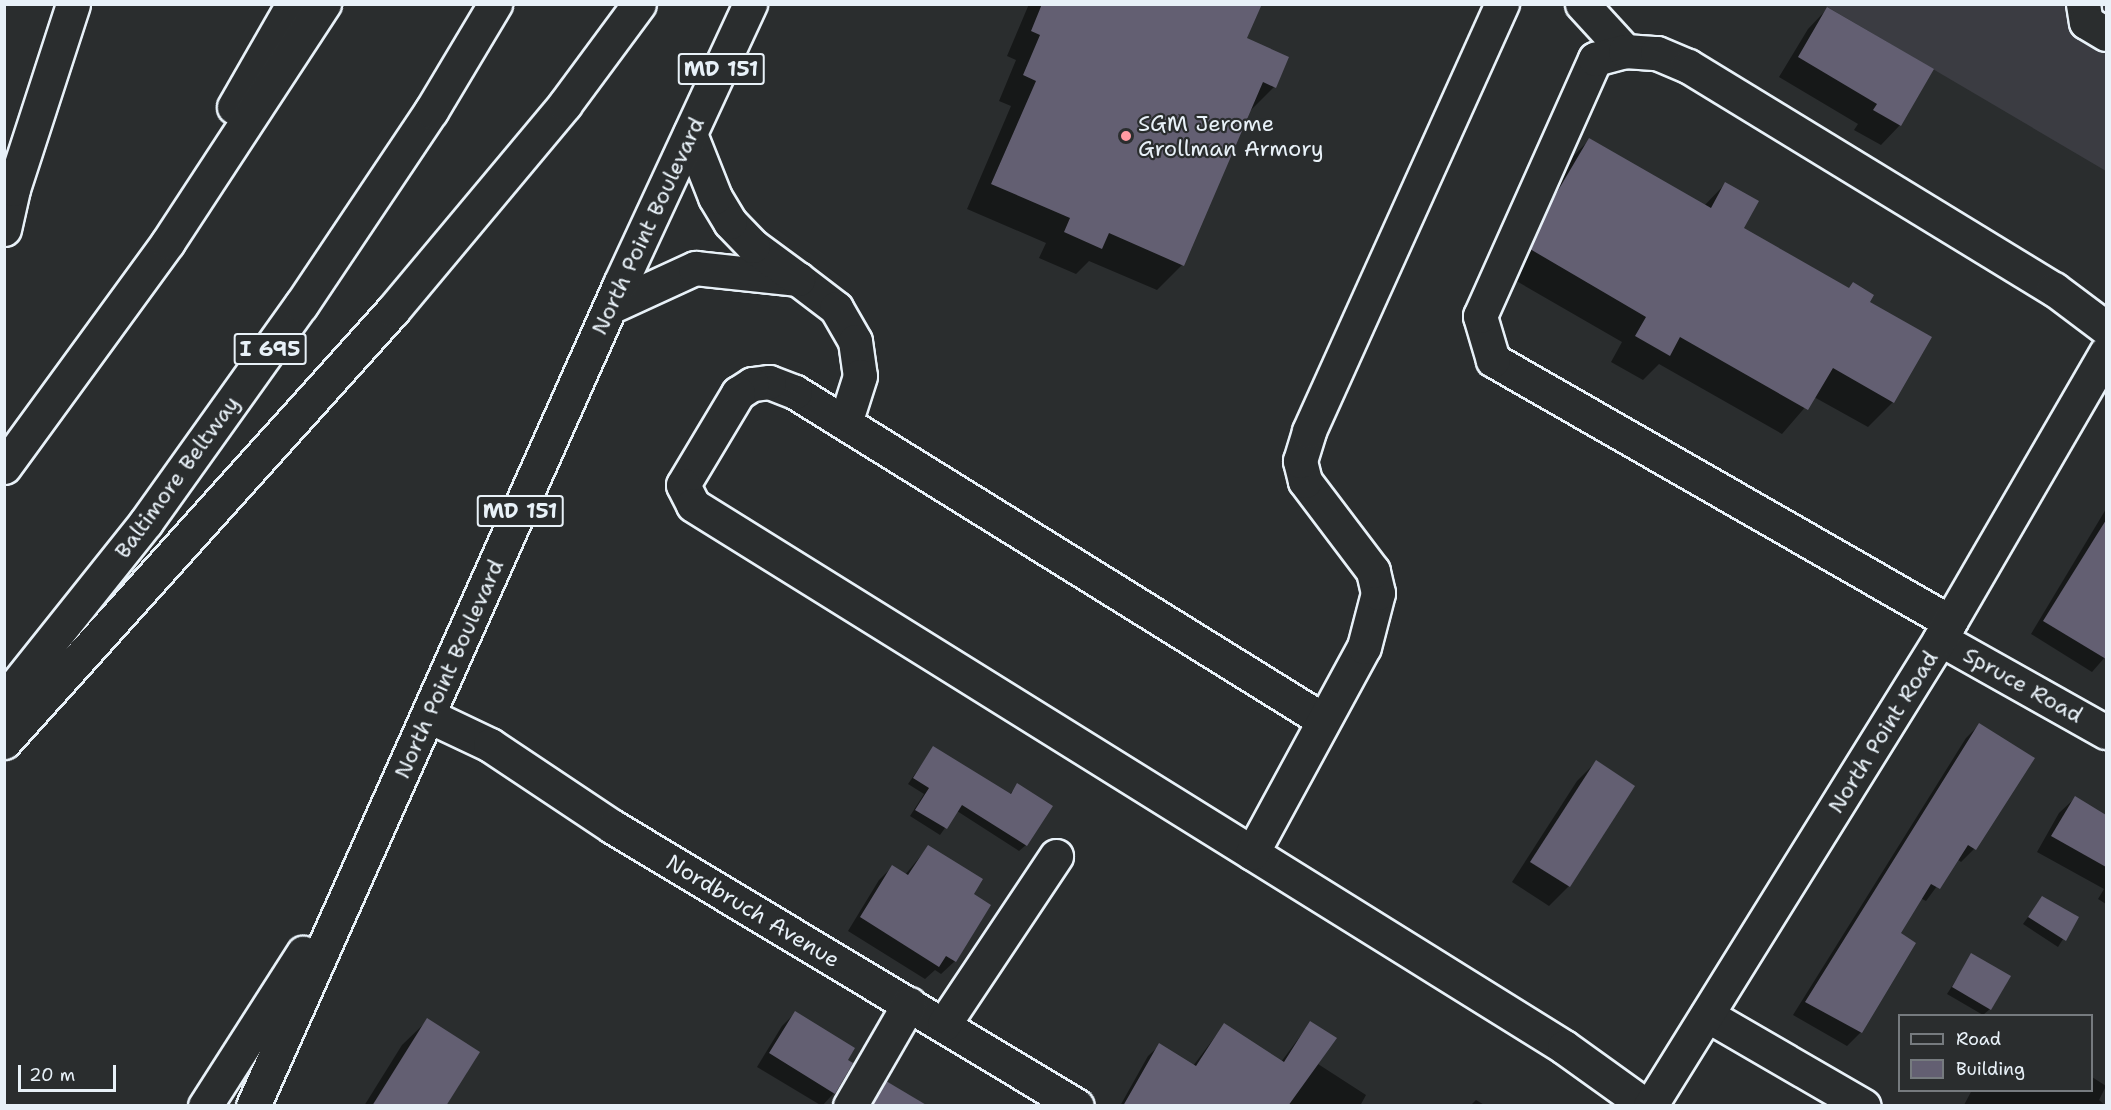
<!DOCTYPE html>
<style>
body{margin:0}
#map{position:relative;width:2111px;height:1110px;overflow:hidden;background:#2a2d2e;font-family:"Shantell Sans",sans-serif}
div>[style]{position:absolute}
.built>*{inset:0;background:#3b3c42}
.shadow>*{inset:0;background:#0007}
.building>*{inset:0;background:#635f72}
.roads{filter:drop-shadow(2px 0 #e8f1f8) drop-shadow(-2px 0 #e8f1f8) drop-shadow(0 2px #e8f1f8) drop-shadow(0 -2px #e8f1f8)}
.minor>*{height:33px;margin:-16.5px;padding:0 16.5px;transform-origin:16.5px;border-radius:16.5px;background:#2a2d2e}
.major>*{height:33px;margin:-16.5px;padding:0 16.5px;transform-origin:16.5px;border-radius:16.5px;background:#2a2d2e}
.highway>*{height:33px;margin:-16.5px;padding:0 16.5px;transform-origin:16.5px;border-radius:16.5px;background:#2a2d2e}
.dots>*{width:16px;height:16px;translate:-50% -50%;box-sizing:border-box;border:3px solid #2a2d2e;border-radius:50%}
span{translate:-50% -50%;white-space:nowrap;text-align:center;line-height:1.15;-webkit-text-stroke:4.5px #2a2d2e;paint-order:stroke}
.shield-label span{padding:2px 4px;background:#2a2d2e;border:2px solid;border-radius:4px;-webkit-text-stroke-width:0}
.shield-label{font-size:21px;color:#e8f1f8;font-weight:700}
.poi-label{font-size:22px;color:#e8f1f8}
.left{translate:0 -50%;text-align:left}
.street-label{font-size:22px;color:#e8f1f8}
.frame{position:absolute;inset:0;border:6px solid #e8f1f8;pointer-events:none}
.legend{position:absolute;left:1898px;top:1014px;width:195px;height:78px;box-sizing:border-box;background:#2a2d2e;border:2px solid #767b7f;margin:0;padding:8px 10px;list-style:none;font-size:18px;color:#e8f1f8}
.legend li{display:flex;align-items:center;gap:12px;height:30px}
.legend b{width:30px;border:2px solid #767b7f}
.scale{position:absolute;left:18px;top:1065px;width:98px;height:27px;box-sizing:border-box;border:3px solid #e8f1f8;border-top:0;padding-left:8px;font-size:18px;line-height:21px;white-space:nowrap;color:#e8f1f8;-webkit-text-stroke:4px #2a2d2e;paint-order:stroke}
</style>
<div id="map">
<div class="built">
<div style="clip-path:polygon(1824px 5px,2106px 5px,2106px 171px)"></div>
</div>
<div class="shadow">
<div style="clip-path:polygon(1029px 4px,1260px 4px,1245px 39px,1274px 87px,1248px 113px,1182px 265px,1157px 290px,1089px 261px,1076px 274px,1039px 258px,1046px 243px,967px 209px,1011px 106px,999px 101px,1016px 60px,1007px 56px)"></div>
<div style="clip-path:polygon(1827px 9px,1900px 125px,1881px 145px,1854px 130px,1858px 124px,1779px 77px,1808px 29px)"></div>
<div style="clip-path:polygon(1589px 140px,1704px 206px,1725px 184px,1742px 228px,1868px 303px,1893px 402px,1868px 427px,1814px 397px,1782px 434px,1659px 364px,1643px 380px,1611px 362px,1622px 342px,1506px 275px,1564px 166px)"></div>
<div style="clip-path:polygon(2106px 509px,2106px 656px,2092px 672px,2031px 634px)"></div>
<div style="clip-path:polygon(1979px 725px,1974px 849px,1961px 862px,1957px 859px,1926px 901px,1920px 898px,1899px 934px,1914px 944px,1861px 1032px,1847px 1046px,1793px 1015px,1966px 738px)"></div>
<div style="clip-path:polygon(933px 748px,1009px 795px,1018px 785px,1026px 845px,1019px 851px,957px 811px,940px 835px,910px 816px,924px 794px,908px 784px)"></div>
<div style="clip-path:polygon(1596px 762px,1633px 786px,1569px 886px,1549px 906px,1512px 882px,1577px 781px)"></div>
<div style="clip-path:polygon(2075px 798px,2106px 816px,2106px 904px,2098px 899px,2104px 889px,2037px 852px,2059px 813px)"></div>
<div style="clip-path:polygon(928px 847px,955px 961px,941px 974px,935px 970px,925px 979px,848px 931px,879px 880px,892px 867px,905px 875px)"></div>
<div style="clip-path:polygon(2042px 898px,2077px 917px,2058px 947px,2023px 924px)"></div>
<div style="clip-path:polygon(1972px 955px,1990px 1009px,1983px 1015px,1947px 994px)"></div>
<div style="clip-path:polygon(795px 1013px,846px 1060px,834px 1093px,822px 1106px,757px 1067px,782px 1026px)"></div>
<div style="clip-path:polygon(428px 1020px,444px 1106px,364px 1106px,402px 1045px)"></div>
<div style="clip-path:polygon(1310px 1023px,1335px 1039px,1318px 1064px,1366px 1095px,1360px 1106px,1120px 1106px,1148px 1056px,1160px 1045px,1193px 1066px,1224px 1025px,1281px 1062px)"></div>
<div style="clip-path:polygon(2092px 1077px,2106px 1086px,2099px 1100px,2106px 1106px,1964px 1105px,1972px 1090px,2092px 1090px)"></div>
<div style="clip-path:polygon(886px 1083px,919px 1106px,868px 1106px)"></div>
<div style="clip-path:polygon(1476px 1100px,1486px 1106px,1470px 1106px)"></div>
</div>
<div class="building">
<div style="clip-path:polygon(1042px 4px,1262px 4px,1247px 38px,1289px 57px,1276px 88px,1263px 82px,1184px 266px,1109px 233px,1102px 249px,1064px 232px,1070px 218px,991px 184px,1036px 81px,1023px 75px,1040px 35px,1031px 31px)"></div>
<div style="clip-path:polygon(1827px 7px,1934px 69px,1901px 126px,1873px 110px,1877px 104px,1798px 57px)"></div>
<div style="clip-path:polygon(1589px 138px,1711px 208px,1725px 182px,1759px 201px,1744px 228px,1849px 288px,1853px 282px,1874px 295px,1870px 302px,1932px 337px,1894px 403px,1833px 368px,1808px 410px,1680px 337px,1670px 356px,1635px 336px,1646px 317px,1530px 249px,1553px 199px)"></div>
<div style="clip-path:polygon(2106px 520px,2106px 659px,2043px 621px)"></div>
<div style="clip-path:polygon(1979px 723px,2035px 758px,1976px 850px,1968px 845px,1940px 889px,1931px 884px,1901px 933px,1916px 943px,1862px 1033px,1805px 1002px)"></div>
<div style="clip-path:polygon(933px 746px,1011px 794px,1017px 783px,1053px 806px,1027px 846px,962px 805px,947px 829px,915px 810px,929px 788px,913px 778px)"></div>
<div style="clip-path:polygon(1596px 760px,1635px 786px,1570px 887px,1530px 862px)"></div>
<div style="clip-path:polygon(2075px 796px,2106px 815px,2106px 867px,2051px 836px)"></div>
<div style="clip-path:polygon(928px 845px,983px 879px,974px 894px,991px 905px,956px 962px,946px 956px,939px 967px,860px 917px,892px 865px,908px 875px)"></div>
<div style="clip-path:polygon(2042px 896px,2079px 917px,2066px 941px,2028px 917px)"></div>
<div style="clip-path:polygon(1971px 953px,2011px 976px,1991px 1010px,1952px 987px)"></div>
<div style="clip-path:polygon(795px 1011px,855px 1048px,848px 1060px,853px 1063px,835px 1094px,769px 1053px)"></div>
<div style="clip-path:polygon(427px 1018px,480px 1052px,446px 1106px,372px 1106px)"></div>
<div style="clip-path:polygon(1310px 1021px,1337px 1038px,1288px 1106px,1123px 1106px,1159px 1043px,1196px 1066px,1224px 1023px,1284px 1062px)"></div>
<div style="clip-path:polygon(886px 1081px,928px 1106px,872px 1106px)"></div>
</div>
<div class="roads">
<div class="minor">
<div style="left:1582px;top:4px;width:64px;rotate:47.5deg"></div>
<div style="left:2083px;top:4px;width:18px;rotate:81deg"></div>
<div style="left:2086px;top:22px;width:23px;rotate:31deg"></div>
<div style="left:798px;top:279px;width:48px;rotate:37.3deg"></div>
<div style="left:836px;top:308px;width:38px;rotate:60deg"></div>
<div style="left:855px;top:341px;width:35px;rotate:82deg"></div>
<div style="left:860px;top:376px;width:49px;rotate:107.7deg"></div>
<div style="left:610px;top:307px;width:94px;rotate:-24.6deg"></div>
<div style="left:695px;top:268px;width:104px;rotate:6.1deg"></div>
<div style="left:798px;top:279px;width:56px;rotate:-143.7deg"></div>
<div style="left:753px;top:246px;width:33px;rotate:-134deg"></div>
<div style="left:730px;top:222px;width:29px;rotate:-121deg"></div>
<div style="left:715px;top:197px;width:68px;rotate:-111.6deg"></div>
<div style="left:1950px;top:622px;width:527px;rotate:-150.17deg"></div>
<div style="left:1493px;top:360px;width:46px;rotate:-106.5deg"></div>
<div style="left:1480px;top:316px;width:282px;rotate:-65.9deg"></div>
<div style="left:1595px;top:59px;width:31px;rotate:-15deg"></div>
<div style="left:1625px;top:51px;width:32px;rotate:4deg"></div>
<div style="left:1657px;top:53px;width:34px;rotate:23deg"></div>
<div style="left:1688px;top:66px;width:429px;rotate:31.4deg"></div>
<div style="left:2054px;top:289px;width:65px;rotate:36.9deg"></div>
<div style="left:1940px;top:639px;width:190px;rotate:29.3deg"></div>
<div style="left:429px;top:716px;width:68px;rotate:25.4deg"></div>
<div style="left:490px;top:745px;width:148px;rotate:33.7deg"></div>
<div style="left:613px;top:827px;width:541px;rotate:31.02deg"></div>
<div style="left:1323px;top:720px;width:622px;rotate:-148.15deg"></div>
<div style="left:795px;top:392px;width:28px;rotate:-159deg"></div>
<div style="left:769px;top:382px;width:17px;rotate:173deg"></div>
<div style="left:752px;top:384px;width:17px;rotate:147deg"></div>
<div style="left:738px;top:393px;width:107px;rotate:120.9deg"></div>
<div style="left:683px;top:485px;width:22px;rotate:63deg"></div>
<div style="left:693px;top:505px;width:1026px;rotate:31.89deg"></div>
<div style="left:1564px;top:1047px;width:101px;rotate:35.7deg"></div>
<div style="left:1252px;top:853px;width:234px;rotate:-61.5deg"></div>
<div style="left:1364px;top:647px;width:56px;rotate:-75.5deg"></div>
<div style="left:1378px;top:593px;width:23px;rotate:-103deg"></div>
<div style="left:1373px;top:571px;width:113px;rotate:-127.1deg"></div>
<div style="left:1305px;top:481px;width:21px;rotate:-104deg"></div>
<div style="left:1300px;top:461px;width:31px;rotate:-73deg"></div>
<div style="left:1309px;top:431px;width:469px;rotate:-65.7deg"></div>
<div style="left:1707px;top:1015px;width:181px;rotate:30.1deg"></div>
<div style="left:944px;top:1024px;width:202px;rotate:-56.3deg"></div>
<div style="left:850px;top:1106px;width:118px;rotate:-60deg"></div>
<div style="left:1650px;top:1106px;width:550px;rotate:-58.16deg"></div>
<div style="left:1940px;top:639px;width:331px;rotate:-59.9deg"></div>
</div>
<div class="major">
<div style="left:4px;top:229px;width:41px;rotate:-77.3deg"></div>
<div style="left:13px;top:189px;width:194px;rotate:-72deg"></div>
<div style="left:205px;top:1106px;width:182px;rotate:-57.4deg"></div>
<div style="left:253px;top:1106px;width:900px;rotate:-65.94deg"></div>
<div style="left:620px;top:284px;width:309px;rotate:-65.1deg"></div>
</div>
<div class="highway">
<div style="left:234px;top:107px;width:119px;rotate:-60.2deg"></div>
<div style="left:4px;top:467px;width:278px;rotate:-53.9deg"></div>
<div style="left:168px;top:242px;width:285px;rotate:-56.8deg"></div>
<div style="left:4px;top:700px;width:228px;rotate:-51.4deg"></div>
<div style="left:146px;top:522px;width:267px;rotate:-54.5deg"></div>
<div style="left:301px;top:305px;width:234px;rotate:-56.2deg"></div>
<div style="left:431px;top:111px;width:125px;rotate:-59.1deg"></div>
<div style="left:4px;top:742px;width:581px;rotate:-48deg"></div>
<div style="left:393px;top:310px;width:268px;rotate:-50.1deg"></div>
<div style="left:565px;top:104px;width:124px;rotate:-53.5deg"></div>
</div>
</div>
<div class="dots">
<div style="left:1126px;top:136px;background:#ff9aa2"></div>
</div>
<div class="shield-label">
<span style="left:721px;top:69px">MD 151</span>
<span style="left:270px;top:349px">I 695</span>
<span style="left:520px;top:511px">MD 151</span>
</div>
<div class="poi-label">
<span class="left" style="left:1138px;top:136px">SGM Jerome<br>Grollman Armory</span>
</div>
<div class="street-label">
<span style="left:648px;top:226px;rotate:-65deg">North Point Boulevard</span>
<span style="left:177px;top:477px;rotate:-54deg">Baltimore Beltway</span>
<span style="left:449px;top:669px;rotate:-66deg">North Point Boulevard</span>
<span style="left:2023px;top:685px;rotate:29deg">Spruce Road</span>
<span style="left:1883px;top:732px;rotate:-58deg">North Point Road</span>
<span style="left:753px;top:911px;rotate:31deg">Nordbruch Avenue</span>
</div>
<div class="frame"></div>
<ul class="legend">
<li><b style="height:8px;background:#2a2d2e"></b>Road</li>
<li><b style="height:16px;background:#635f72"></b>Building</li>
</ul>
<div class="scale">20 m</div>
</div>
